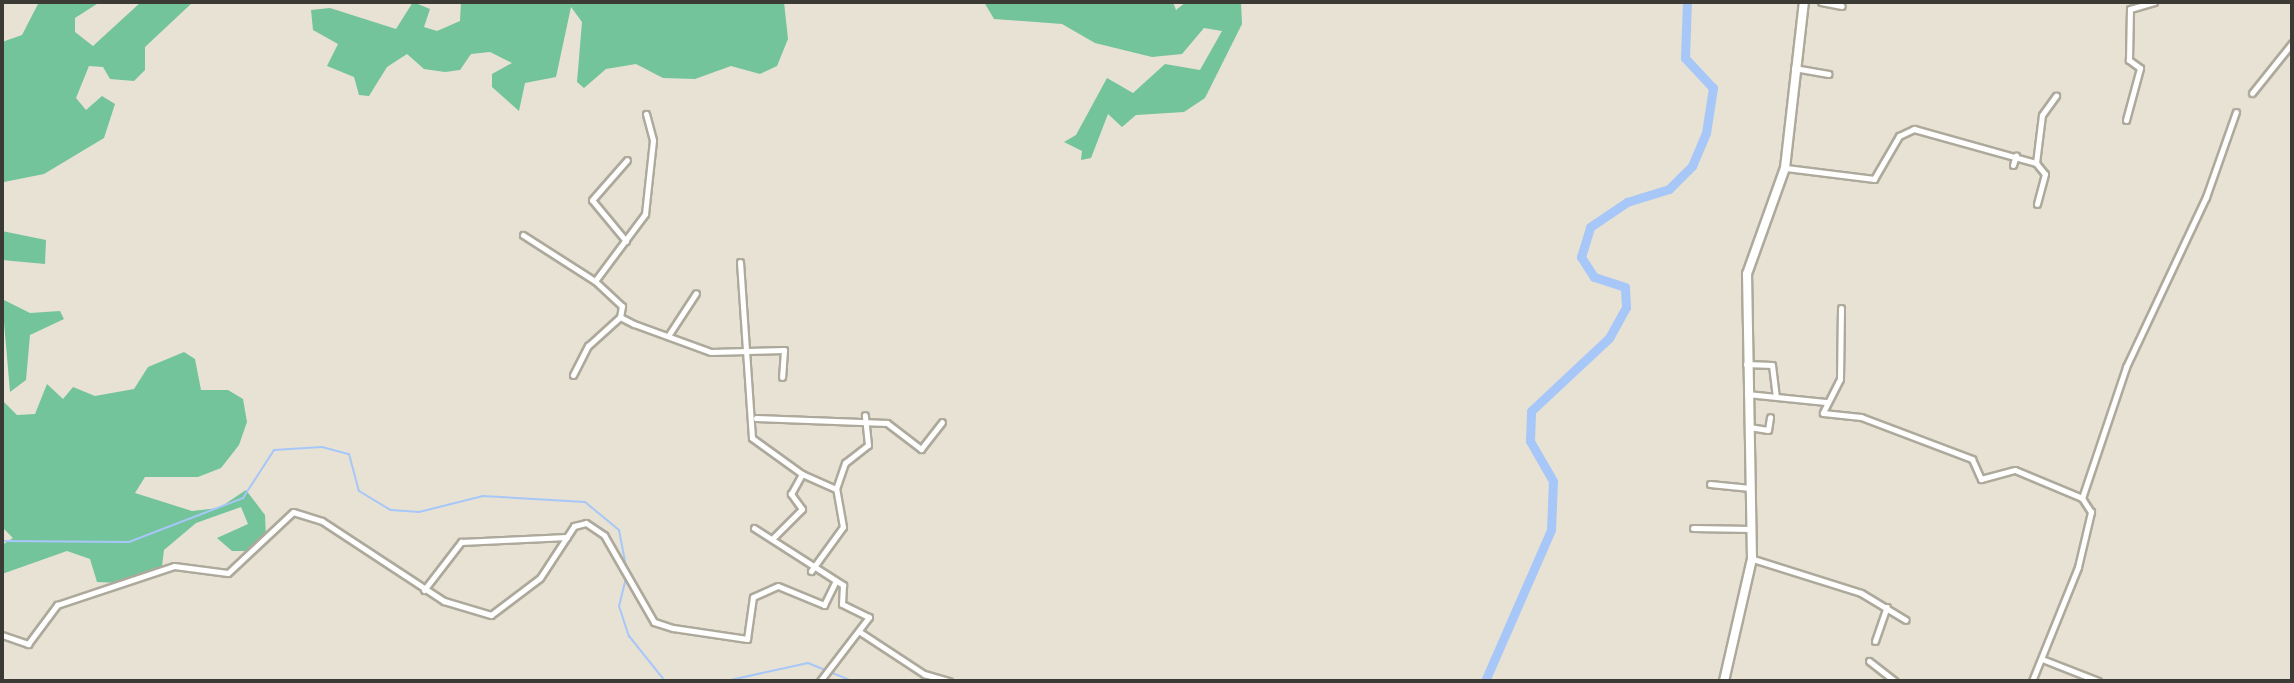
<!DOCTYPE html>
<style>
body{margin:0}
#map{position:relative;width:2294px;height:683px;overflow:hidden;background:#e7e2d4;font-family:Mulish,sans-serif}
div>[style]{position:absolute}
.forest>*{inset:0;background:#73c49b}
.stream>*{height:2px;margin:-1px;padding:0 1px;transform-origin:1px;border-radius:1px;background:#a7c7f9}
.river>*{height:9px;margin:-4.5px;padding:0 4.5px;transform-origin:4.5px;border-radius:4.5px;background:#a7c7f9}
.roads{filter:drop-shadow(2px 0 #ada99b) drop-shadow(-2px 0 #ada99b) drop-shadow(0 2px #ada99b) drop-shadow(0 -2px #ada99b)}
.street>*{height:5px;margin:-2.5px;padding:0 2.5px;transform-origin:2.5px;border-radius:2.5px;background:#fff}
.secondary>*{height:8px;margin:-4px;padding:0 4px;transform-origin:4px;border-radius:4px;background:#fff}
span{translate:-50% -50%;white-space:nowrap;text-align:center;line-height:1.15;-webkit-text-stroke:6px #f4efe1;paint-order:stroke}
.frame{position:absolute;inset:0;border:4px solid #3b3a34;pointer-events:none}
</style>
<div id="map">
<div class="forest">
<div style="clip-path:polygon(39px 2px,100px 2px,75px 18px,75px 32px,93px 46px,141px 2px,193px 2px,145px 47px,145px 70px,134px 81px,110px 79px,103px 67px,89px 66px,76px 98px,86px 110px,102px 96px,115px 104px,104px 138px,44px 174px,4px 182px,2px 42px,22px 35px)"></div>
<div style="clip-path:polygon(413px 2px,430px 9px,424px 27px,437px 31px,460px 21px,461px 2px,784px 2px,788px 39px,777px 66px,760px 74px,731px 66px,695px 79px,663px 78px,636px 64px,606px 69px,584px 88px,577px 82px,582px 22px,571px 7px,556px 77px,525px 83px,519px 111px,492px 87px,492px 74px,512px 63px,490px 52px,471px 54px,460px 70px,445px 72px,424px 69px,407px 54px,387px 67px,369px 96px,359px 95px,354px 77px,327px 66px,338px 44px,313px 30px,311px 10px,330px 8px,396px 29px)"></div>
<div style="clip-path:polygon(984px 2px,1173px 2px,1176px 10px,1186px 2px,1241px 2px,1242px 24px,1205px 98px,1184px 112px,1136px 115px,1122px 127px,1108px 114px,1091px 158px,1081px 160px,1082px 151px,1064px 142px,1076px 135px,1107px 78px,1133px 93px,1165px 64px,1200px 70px,1222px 31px,1204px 28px,1182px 54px,1152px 57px,1095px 43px,1062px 24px,994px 19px)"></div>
<div style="clip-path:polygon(2px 231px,46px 240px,45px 264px,2px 260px)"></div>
<div style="clip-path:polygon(2px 299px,30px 313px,60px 311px,64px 319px,30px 335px,26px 380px,10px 392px)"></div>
<div style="clip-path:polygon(184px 352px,195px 359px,201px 390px,228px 390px,243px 399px,247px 422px,239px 445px,221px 468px,198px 477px,145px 477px,135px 493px,192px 511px,219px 508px,246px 490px,265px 515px,266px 537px,256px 551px,232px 551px,217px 538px,248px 524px,241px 507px,196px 523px,164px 550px,162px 566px,119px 583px,97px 582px,90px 559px,67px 551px,2px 574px,2px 545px,13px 538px,2px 527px,2px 400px,17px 415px,35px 414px,47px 384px,63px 399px,73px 387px,95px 396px,134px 389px,148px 367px)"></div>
</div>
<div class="stream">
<div style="left:2px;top:541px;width:127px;rotate:0.5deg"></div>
<div style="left:129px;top:542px;width:122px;rotate:-21.1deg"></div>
<div style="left:243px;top:498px;width:57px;rotate:-57.1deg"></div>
<div style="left:274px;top:450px;width:48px;rotate:-3.6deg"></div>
<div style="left:322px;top:447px;width:28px;rotate:15deg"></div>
<div style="left:349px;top:454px;width:38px;rotate:75deg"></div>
<div style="left:359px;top:491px;width:37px;rotate:31deg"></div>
<div style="left:391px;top:510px;width:28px;rotate:4deg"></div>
<div style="left:419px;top:512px;width:66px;rotate:-14deg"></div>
<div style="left:483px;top:496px;width:102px;rotate:3.4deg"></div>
<div style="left:585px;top:502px;width:44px;rotate:39.5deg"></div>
<div style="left:619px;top:530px;width:43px;rotate:79.2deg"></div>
<div style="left:626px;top:578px;width:29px;rotate:104deg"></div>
<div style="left:619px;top:606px;width:32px;rotate:72deg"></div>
<div style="left:629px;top:636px;width:58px;rotate:51.3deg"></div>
<div style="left:726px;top:681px;width:84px;rotate:-12.4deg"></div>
<div style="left:808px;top:663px;width:48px;rotate:22.2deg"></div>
</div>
<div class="river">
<div style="left:1485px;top:681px;width:165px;rotate:-66.4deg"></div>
<div style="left:1551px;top:530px;width:49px;rotate:-87.7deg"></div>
<div style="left:1553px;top:481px;width:46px;rotate:-119.9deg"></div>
<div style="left:1530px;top:441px;width:30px;rotate:-88deg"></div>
<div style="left:1531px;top:411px;width:107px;rotate:-43.1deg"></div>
<div style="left:1609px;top:338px;width:35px;rotate:-61deg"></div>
<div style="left:1626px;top:307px;width:20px;rotate:-93deg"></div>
<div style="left:1625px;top:287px;width:33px;rotate:-162deg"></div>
<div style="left:1594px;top:277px;width:24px;rotate:-123deg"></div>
<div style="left:1581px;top:257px;width:31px;rotate:-73deg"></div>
<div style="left:1590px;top:227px;width:45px;rotate:-34deg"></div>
<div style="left:1627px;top:202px;width:44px;rotate:-17.2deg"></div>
<div style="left:1669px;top:189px;width:33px;rotate:-45deg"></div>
<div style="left:1692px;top:166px;width:36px;rotate:-67deg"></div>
<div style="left:1706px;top:133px;width:46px;rotate:-81.2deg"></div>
<div style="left:1713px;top:88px;width:41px;rotate:-133deg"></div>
<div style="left:1685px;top:58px;width:56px;rotate:-88deg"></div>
</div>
<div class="roads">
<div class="street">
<div style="left:1821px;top:2px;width:21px;rotate:11deg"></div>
<div style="left:1794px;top:68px;width:35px;rotate:10deg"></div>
<div style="left:2252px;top:93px;width:64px;rotate:-51.3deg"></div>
<div style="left:2126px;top:120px;width:54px;rotate:-74.9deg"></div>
<div style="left:2140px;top:68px;width:14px;rotate:-144deg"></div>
<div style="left:2129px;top:60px;width:51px;rotate:-88.9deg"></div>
<div style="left:2130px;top:9px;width:25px;rotate:-16deg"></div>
<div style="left:2036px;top:163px;width:48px;rotate:-82.9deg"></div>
<div style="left:2042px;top:115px;width:24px;rotate:-54deg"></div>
<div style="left:2013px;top:165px;width:10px;rotate:-73deg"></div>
<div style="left:1786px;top:168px;width:89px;rotate:7.1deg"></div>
<div style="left:1874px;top:179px;width:50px;rotate:-59.8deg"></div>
<div style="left:1899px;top:136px;width:17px;rotate:-25deg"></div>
<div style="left:1914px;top:129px;width:127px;rotate:15.6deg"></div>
<div style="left:2036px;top:163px;width:14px;rotate:51deg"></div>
<div style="left:2045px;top:174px;width:31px;rotate:105deg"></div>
<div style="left:523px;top:235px;width:85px;rotate:32.6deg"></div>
<div style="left:595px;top:281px;width:37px;rotate:43deg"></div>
<div style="left:622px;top:306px;width:11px;rotate:100deg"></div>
<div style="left:620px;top:317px;width:16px;rotate:27deg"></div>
<div style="left:634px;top:324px;width:82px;rotate:20deg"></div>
<div style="left:711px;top:352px;width:73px;rotate:-1.6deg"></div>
<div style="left:784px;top:350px;width:27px;rotate:94deg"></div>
<div style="left:626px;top:241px;width:53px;rotate:-129.7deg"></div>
<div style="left:592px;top:200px;width:53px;rotate:-48.8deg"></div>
<div style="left:740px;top:262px;width:176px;rotate:86.1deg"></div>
<div style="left:752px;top:438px;width:62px;rotate:35.8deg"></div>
<div style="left:595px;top:281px;width:84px;rotate:-53.3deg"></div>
<div style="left:645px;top:214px;width:74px;rotate:-83.8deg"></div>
<div style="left:653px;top:140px;width:27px;rotate:-105deg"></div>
<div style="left:1841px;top:308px;width:71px;rotate:90.8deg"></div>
<div style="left:1840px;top:379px;width:38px;rotate:117deg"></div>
<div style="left:1823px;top:413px;width:38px;rotate:6deg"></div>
<div style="left:1861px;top:417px;width:119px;rotate:20.7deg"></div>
<div style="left:1972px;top:459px;width:22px;rotate:66deg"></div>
<div style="left:1981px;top:479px;width:35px;rotate:-15deg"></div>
<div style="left:2015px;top:470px;width:73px;rotate:22.7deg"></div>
<div style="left:668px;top:336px;width:51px;rotate:-56.9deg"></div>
<div style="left:1746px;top:364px;width:26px;rotate:2deg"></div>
<div style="left:1772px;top:365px;width:31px;rotate:83deg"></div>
<div style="left:573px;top:375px;width:33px;rotate:-63deg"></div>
<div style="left:588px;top:346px;width:43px;rotate:-42.2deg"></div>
<div style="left:1747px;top:394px;width:79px;rotate:5.8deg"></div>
<div style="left:756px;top:418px;width:131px;rotate:2.2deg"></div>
<div style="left:887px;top:423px;width:43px;rotate:37.4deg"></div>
<div style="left:921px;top:449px;width:34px;rotate:-52deg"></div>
<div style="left:1749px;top:427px;width:19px;rotate:9deg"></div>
<div style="left:1768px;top:430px;width:13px;rotate:-81deg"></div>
<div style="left:1710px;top:484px;width:40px;rotate:5.7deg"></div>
<div style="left:754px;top:528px;width:106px;rotate:32.6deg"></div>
<div style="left:843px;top:585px;width:19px;rotate:93deg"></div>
<div style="left:842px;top:604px;width:30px;rotate:26deg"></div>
<div style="left:869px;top:617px;width:81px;rotate:127.4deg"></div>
<div style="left:1693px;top:528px;width:58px;rotate:1deg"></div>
<div style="left:773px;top:538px;width:41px;rotate:-45deg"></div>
<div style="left:802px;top:509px;width:19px;rotate:-126deg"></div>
<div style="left:791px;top:494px;width:23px;rotate:-61deg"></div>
<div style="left:802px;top:474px;width:37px;rotate:24deg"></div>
<div style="left:836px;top:489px;width:28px;rotate:-71deg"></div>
<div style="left:845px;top:463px;width:29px;rotate:-38deg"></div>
<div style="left:868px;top:445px;width:30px;rotate:-96deg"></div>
<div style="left:1753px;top:559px;width:113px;rotate:17.5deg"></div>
<div style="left:1861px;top:593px;width:52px;rotate:31deg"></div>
<div style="left:811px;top:571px;width:54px;rotate:-54deg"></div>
<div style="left:843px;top:527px;width:39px;rotate:-100deg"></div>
<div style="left:424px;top:590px;width:61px;rotate:-52.4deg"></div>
<div style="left:461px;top:542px;width:106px;rotate:-2.7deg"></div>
<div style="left:860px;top:632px;width:77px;rotate:33.3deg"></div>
<div style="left:924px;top:674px;width:26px;rotate:16deg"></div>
<div style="left:2px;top:635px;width:28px;rotate:19deg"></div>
<div style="left:28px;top:644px;width:49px;rotate:-53.4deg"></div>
<div style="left:57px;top:605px;width:123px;rotate:-18.4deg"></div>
<div style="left:174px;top:566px;width:54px;rotate:7.4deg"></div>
<div style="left:228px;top:573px;width:89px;rotate:-43.2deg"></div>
<div style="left:293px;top:512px;width:30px;rotate:17deg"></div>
<div style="left:322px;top:521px;width:146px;rotate:33.3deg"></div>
<div style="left:444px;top:601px;width:49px;rotate:16.6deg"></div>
<div style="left:491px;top:615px;width:61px;rotate:-37.1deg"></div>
<div style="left:540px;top:578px;width:62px;rotate:-56.8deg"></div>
<div style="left:574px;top:526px;width:12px;rotate:-14deg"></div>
<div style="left:586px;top:523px;width:22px;rotate:34deg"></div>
<div style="left:604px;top:535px;width:100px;rotate:60.1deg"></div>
<div style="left:654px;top:622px;width:20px;rotate:18deg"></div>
<div style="left:673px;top:628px;width:75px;rotate:8.5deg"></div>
<div style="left:747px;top:639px;width:42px;rotate:-81.9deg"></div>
<div style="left:753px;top:597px;width:27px;rotate:-24deg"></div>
<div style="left:778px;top:586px;width:50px;rotate:22.4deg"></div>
<div style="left:824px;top:605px;width:25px;rotate:-64deg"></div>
<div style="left:1875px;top:641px;width:36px;rotate:-71deg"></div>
<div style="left:2042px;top:659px;width:60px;rotate:21.4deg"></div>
<div style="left:1869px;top:661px;width:33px;rotate:38deg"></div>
<div style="left:2032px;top:681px;width:123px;rotate:-68deg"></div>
<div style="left:2078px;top:567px;width:57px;rotate:-76.7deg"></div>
<div style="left:2091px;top:512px;width:17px;rotate:-123deg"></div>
<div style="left:2082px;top:498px;width:138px;rotate:-71.4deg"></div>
<div style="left:2126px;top:367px;width:188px;rotate:-64.8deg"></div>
<div style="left:2206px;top:197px;width:90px;rotate:-70.6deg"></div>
</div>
<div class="secondary">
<div style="left:1724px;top:681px;width:125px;rotate:-77.1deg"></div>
<div style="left:1752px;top:559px;width:285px;rotate:-91deg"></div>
<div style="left:1747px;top:274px;width:113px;rotate:-70.3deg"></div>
<div style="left:1785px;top:168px;width:167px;rotate:-83.5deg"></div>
</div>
</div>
<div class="frame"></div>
</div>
